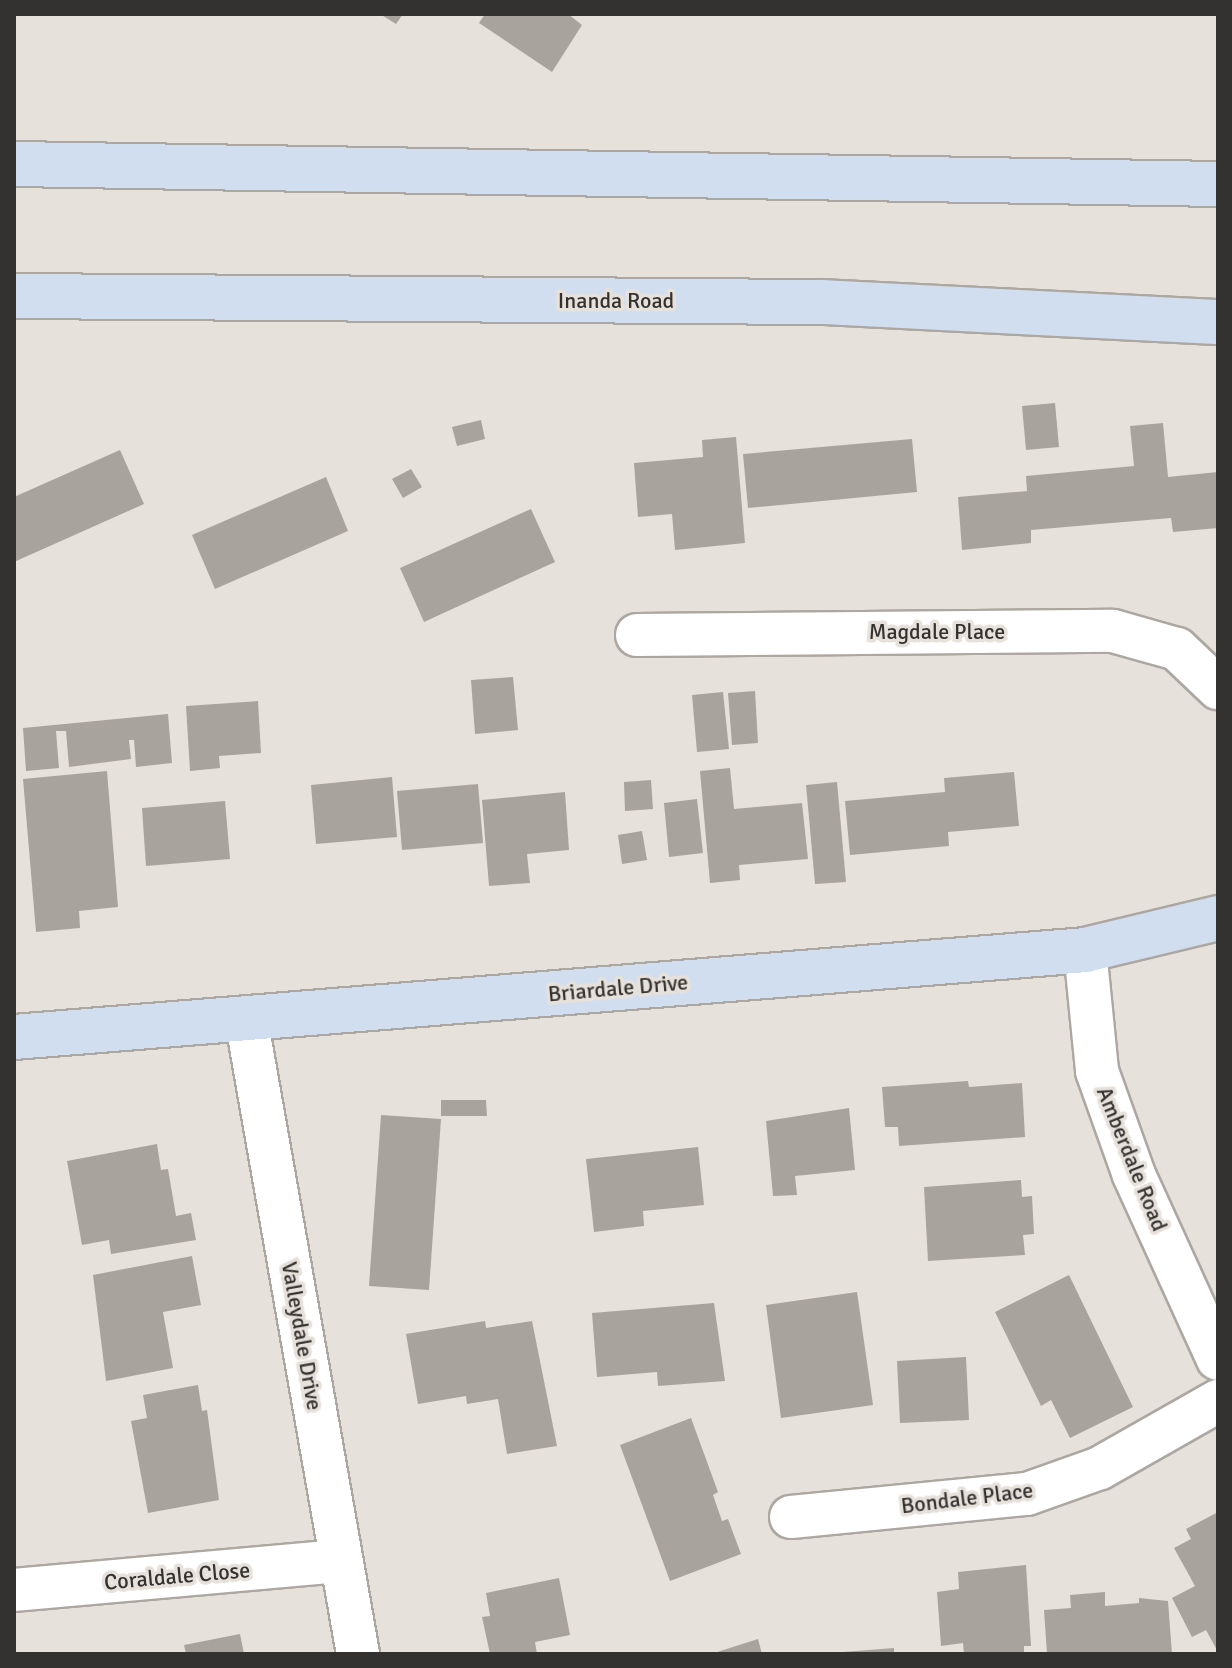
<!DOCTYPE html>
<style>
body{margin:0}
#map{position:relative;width:1232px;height:1668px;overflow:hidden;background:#e7e1db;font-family:Signika,sans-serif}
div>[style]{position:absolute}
.building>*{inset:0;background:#a9a39e}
.roads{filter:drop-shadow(2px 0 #ada7a2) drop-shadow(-2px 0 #ada7a2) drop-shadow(0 2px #ada7a2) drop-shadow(0 -2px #ada7a2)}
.street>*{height:42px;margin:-21px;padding:0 21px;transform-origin:21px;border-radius:21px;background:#fff}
.secondary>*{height:44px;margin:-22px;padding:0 22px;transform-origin:22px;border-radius:22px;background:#d1deef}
span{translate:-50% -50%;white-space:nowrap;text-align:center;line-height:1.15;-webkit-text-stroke:7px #e7e1db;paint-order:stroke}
.street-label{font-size:22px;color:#343230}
.frame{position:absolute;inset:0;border:16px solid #343230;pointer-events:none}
</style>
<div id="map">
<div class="building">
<div style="clip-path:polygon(380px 14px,403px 14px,396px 24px)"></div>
<div style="clip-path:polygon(485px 14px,568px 14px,582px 25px,552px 72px,479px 23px)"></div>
<div style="clip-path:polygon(1055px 403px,1059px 447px,1026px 450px,1022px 406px)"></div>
<div style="clip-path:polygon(481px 420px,485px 439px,457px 446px,452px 427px)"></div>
<div style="clip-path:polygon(1163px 423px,1168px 477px,1218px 472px,1218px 528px,1173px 532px,1171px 518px,1100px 524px,1031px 530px,1031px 543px,962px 550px,958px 497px,1027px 491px,1026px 476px,1134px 466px,1130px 426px)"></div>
<div style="clip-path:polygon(736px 437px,745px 543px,675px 550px,672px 514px,638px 517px,634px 463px,703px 457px,702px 440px)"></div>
<div style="clip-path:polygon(912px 439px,917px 492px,748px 508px,743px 454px)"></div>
<div style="clip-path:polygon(120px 450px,144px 504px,14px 562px,14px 497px)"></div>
<div style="clip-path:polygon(411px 469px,422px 487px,403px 498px,392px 479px)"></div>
<div style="clip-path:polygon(326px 477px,348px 531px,215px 589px,192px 535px)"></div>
<div style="clip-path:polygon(531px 509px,555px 562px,424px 622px,400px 568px)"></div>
<div style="clip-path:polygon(513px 677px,518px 730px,475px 734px,471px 680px)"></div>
<div style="clip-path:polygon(755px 691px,758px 743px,732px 745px,728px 693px)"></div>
<div style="clip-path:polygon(723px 692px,729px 749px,697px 752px,692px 695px)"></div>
<div style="clip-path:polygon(258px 701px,261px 753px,219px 756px,220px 768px,190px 771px,186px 706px)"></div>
<div style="clip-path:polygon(168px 714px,172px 763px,136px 767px,134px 740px,129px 740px,131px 759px,69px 767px,66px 731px,56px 731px,59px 768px,26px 771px,23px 728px)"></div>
<div style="clip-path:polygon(730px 768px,734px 809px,802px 803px,808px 859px,739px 865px,740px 880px,710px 883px,700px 771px)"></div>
<div style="clip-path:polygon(107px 771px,118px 907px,79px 911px,80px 928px,36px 932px,23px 779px)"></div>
<div style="clip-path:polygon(1014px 772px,1019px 826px,948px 832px,949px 846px,850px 855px,845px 801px,945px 792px,944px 778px)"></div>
<div style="clip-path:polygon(392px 777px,397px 837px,316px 844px,311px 785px)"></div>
<div style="clip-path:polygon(651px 780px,653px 809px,625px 811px,624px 782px)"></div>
<div style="clip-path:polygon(837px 782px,846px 882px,815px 884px,806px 785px)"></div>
<div style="clip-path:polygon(478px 784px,483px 843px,402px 850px,397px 791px)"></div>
<div style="clip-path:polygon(565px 792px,569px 850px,527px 854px,530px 883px,489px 886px,482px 800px)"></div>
<div style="clip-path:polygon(697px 799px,703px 853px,669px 857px,664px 803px)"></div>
<div style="clip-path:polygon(225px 801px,230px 859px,146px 866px,142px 808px)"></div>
<div style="clip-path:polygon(642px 831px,647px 860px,622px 864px,618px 835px)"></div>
<div style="clip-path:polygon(968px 1081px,969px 1087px,1022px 1083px,1025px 1137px,899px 1146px,898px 1127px,885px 1127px,882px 1087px)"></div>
<div style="clip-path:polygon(441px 1100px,486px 1100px,487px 1116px,441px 1116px)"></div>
<div style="clip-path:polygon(849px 1108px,855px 1170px,795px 1176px,797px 1195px,773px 1196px,766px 1121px)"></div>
<div style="clip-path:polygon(381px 1115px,441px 1119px,429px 1290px,369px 1286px)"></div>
<div style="clip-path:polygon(157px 1144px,161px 1170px,168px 1169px,176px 1216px,191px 1213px,196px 1240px,111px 1254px,109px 1240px,82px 1245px,67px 1161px)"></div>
<div style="clip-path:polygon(698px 1147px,704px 1205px,643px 1211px,644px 1226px,594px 1232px,586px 1159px)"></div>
<div style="clip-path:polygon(1021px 1180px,1022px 1197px,1032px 1196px,1034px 1234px,1023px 1235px,1025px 1255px,928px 1261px,924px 1187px)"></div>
<div style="clip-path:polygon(192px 1256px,201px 1305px,163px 1312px,173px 1368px,106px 1381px,93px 1275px)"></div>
<div style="clip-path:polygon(1069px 1275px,1133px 1407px,1070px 1438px,1051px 1400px,1041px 1406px,995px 1312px)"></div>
<div style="clip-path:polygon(857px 1292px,873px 1405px,781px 1418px,766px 1305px)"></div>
<div style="clip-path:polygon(714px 1303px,725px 1381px,658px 1386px,657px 1372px,597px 1377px,592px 1313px)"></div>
<div style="clip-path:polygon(485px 1321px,486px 1328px,532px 1321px,557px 1446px,507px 1454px,498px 1399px,467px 1404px,466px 1396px,418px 1404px,406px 1334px)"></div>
<div style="clip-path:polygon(966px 1357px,969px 1420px,900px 1423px,897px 1361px)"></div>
<div style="clip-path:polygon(198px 1385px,202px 1411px,207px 1410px,219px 1500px,148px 1513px,131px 1421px,147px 1418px,143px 1395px)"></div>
<div style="clip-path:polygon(691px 1418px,718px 1492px,713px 1495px,722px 1521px,728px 1519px,741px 1554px,670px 1581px,620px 1445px)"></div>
<div style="clip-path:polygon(1218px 1512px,1218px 1652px,1206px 1630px,1192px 1637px,1172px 1598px,1195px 1586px,1174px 1548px,1191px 1539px,1186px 1529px)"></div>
<div style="clip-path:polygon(1026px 1565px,1031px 1646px,1024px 1646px,1024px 1654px,964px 1654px,963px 1643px,941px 1646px,937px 1592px,959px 1589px,958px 1572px)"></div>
<div style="clip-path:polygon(559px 1578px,570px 1635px,535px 1642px,537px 1654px,490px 1654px,482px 1617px,490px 1616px,486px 1593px)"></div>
<div style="clip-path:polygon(1105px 1592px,1105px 1606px,1139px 1603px,1139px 1598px,1168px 1601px,1172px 1654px,1047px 1654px,1044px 1610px,1071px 1608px,1070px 1595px)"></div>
<div style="clip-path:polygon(240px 1634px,244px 1654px,186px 1654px,184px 1645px)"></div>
<div style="clip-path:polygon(758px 1639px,762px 1654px,714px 1654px,714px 1653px)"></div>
<div style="clip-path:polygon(894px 1648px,894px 1654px,843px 1654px,843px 1652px)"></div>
</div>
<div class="roads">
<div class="street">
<div style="left:637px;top:635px;width:476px;rotate:-0.5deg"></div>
<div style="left:1113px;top:631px;width:66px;rotate:15.7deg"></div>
<div style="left:1177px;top:649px;width:57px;rotate:43.6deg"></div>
<div style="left:1085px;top:950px;width:122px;rotate:84.3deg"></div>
<div style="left:1097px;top:1071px;width:110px;rotate:70.4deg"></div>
<div style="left:1134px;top:1175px;width:202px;rotate:65.5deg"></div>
<div style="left:246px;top:1018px;width:646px;rotate:80.01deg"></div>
<div style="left:791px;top:1517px;width:237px;rotate:-5.6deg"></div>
<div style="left:1027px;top:1494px;width:77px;rotate:-19.6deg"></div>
<div style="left:1100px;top:1468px;width:136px;rotate:-29.6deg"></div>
<div style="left:14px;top:1590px;width:328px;rotate:-5.1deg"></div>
</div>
<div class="secondary">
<div style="left:14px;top:164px;width:1204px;rotate:0.95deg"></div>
<div style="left:14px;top:296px;width:808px;rotate:0.43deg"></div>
<div style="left:822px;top:302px;width:397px;rotate:2.9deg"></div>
<div style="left:14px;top:1037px;width:1075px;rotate:-4.64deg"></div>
<div style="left:1085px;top:950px;width:137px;rotate:-13.5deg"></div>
</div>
</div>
<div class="street-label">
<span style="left:616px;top:301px">Inanda Road</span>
<span style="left:937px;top:632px">Magdale Place</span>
<span style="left:618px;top:988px;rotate:-5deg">Briardale Drive</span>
<span style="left:1132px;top:1159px;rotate:68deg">Amberdale Road</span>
<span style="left:302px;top:1336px;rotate:80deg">Valleydale Drive</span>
<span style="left:967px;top:1498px;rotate:-7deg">Bondale Place</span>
<span style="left:177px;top:1576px;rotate:-5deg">Coraldale Close</span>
</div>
<div class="frame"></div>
</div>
